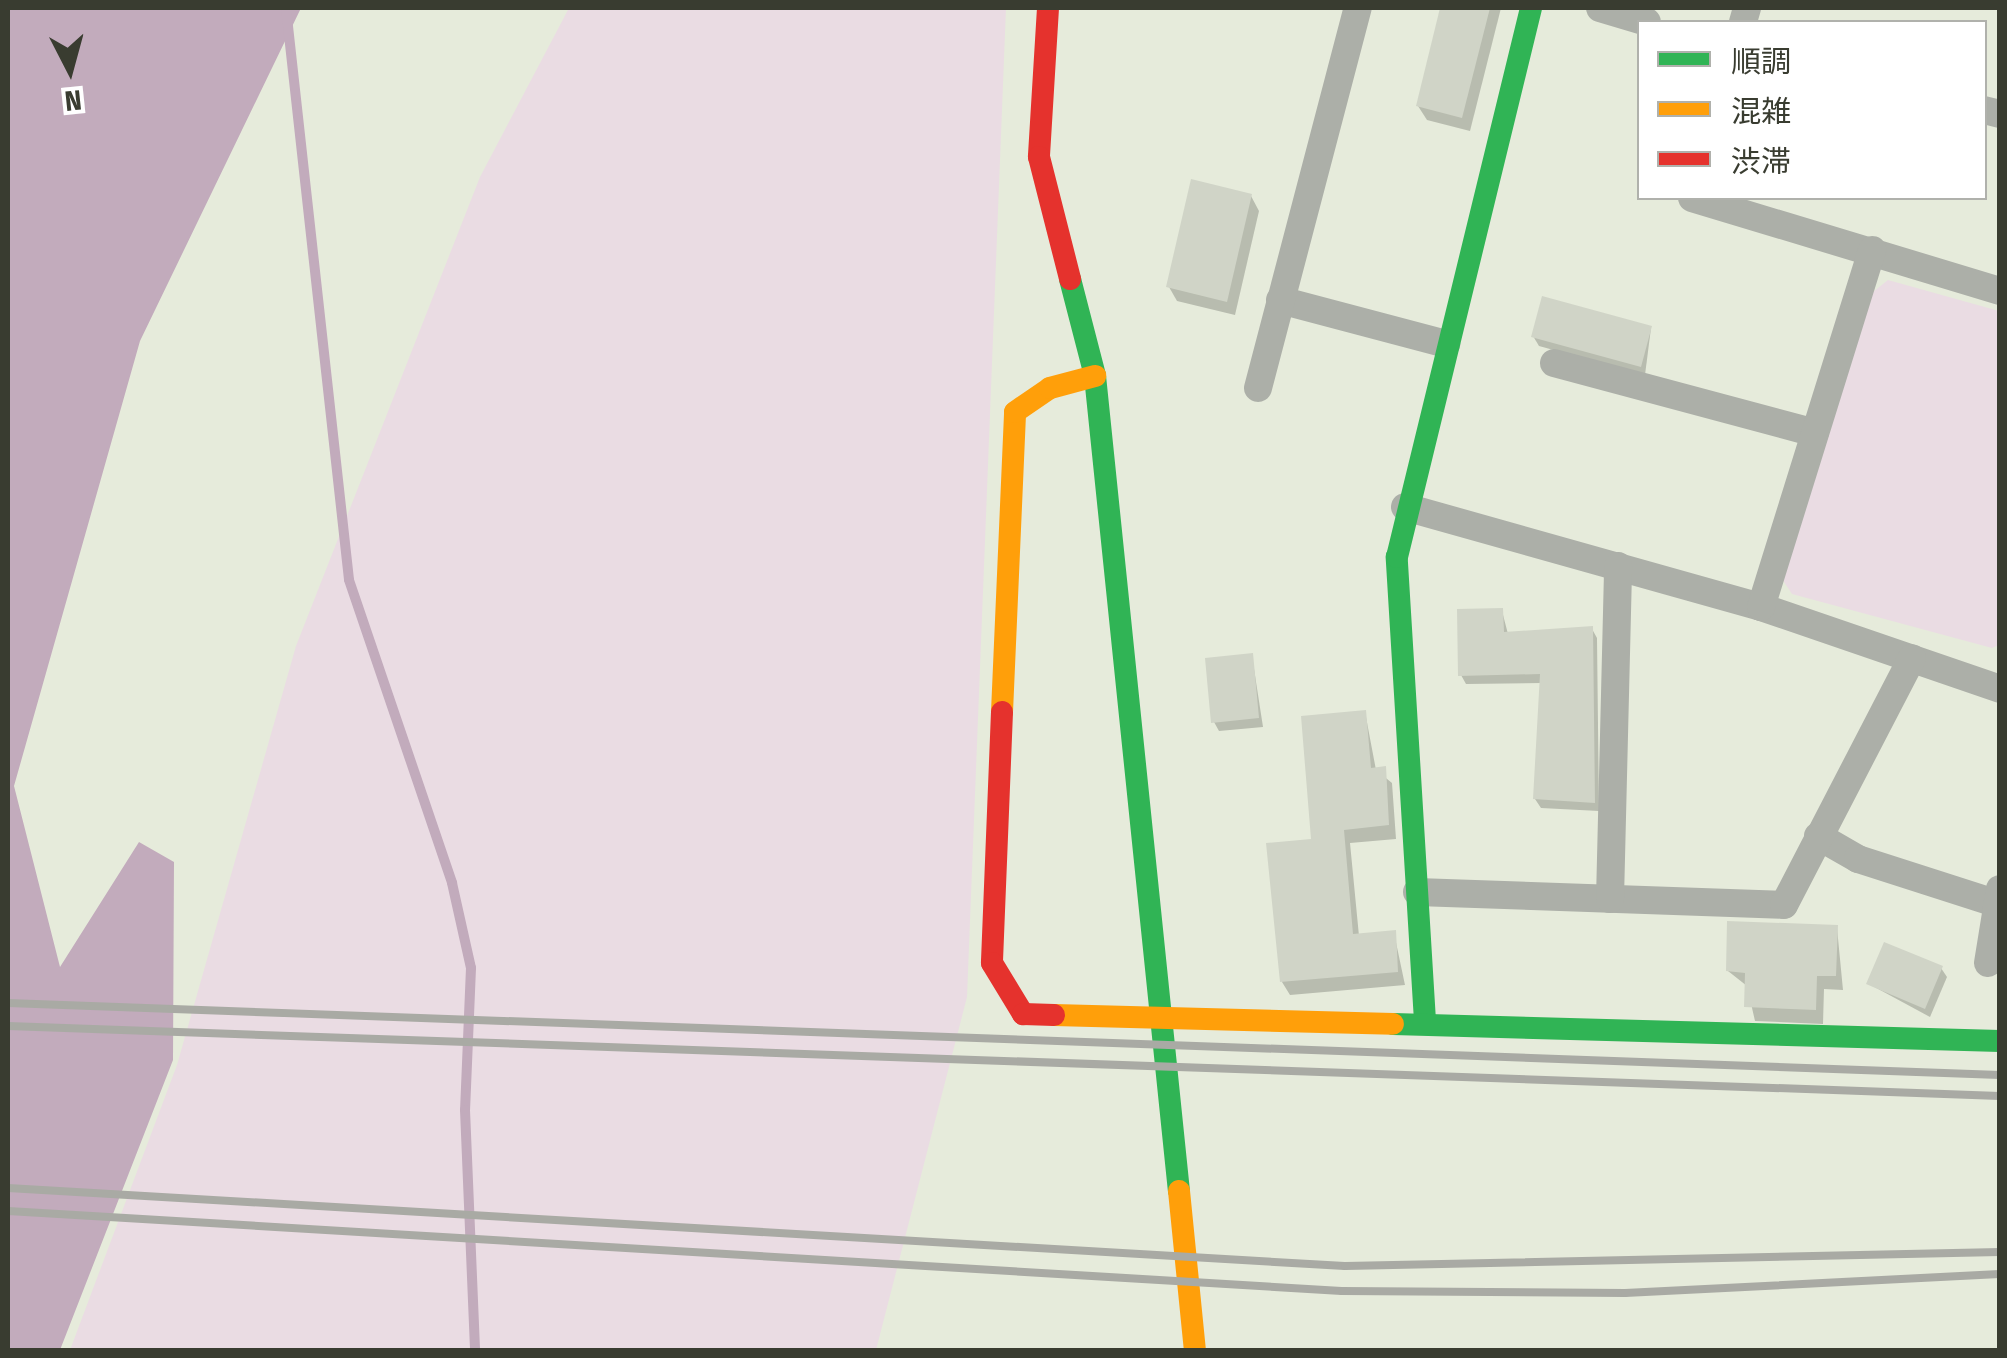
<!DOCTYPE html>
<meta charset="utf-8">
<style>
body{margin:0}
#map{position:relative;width:2007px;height:1358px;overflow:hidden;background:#e6ebdb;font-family:"Fira Sans Condensed","Noto Sans JP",sans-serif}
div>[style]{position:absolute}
.green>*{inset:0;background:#eadce3}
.water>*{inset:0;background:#c2abbc}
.shadow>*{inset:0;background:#0003}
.stream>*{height:10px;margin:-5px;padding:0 5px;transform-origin:5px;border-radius:5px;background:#c2abbc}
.building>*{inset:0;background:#d0d4c7}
.street>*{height:28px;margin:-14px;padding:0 14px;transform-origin:14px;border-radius:14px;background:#acafa8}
.fast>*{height:22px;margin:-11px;padding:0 11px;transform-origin:11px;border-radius:11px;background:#30b455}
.slow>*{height:22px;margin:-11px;padding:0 11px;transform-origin:11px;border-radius:11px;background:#ff9f0a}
.jam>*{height:22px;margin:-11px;padding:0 11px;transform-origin:11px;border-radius:11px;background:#e5322d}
.rail>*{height:8px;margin:-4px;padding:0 4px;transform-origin:4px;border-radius:4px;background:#a9aaa4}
span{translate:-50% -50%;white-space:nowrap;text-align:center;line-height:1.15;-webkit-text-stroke:8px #fff;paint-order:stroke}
.frame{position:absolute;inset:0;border:10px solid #393c30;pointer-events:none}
.legend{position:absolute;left:1637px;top:20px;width:350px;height:180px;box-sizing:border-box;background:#fff;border:2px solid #b0b1ac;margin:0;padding:12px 18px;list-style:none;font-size:30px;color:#393c30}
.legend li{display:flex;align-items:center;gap:20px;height:50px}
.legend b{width:50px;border:2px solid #b0b1ac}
.north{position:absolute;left:20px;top:20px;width:100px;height:100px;-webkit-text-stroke:8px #fff;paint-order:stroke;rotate:174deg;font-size:28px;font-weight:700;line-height:40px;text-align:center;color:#393c30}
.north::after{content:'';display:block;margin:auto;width:35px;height:45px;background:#393c30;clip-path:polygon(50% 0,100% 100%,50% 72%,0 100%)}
</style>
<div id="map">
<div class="green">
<div style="clip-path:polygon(569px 8px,1006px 8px,967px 997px,876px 1350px,70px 1350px,177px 1065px,296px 646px,480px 177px)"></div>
<div style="clip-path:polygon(1888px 280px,1999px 311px,1999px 645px,1992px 648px,1792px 594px,1782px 579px,1873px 292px)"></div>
</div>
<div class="water">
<div style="clip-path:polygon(8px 8px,301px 8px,140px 341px,14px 786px,60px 967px,139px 842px,174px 862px,173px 1060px,60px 1350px,8px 1350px)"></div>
</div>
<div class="shadow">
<div style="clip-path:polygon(1443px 8px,1501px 8px,1470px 131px,1427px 120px,1418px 106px)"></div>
<div style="clip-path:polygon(1251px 196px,1259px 211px,1235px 315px,1177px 301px,1169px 287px)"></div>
<div style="clip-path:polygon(1651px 328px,1645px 375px,1539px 346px,1533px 336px)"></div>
<div style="clip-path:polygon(1502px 611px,1508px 634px,1592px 629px,1597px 638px,1599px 811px,1541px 808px,1535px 799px,1542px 683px,1466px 684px,1461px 675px)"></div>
<div style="clip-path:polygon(1252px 656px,1263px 727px,1219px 731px,1214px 722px)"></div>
<div style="clip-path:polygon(1365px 712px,1376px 770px,1392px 783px,1396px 839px,1350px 843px,1359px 936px,1394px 933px,1405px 985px,1290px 995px,1282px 982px,1314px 841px)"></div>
<div style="clip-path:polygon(1837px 928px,1843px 990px,1824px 989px,1823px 1024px,1755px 1021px,1747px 986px,1728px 971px)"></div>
<div style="clip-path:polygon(1941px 968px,1947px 977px,1930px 1017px,1869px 984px)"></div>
</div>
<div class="stream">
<div style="left:286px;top:8px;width:575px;rotate:83.71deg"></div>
<div style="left:349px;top:580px;width:320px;rotate:71.2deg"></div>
<div style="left:452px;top:883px;width:87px;rotate:77.4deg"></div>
<div style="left:471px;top:968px;width:142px;rotate:92.4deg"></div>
<div style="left:465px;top:1110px;width:240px;rotate:87.6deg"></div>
</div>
<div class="building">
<div style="clip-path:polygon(1440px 8px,1490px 8px,1462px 118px,1416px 106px)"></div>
<div style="clip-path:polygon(1191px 179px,1252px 194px,1227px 302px,1166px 287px)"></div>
<div style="clip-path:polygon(1542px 296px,1652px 326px,1641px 367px,1531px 337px)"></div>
<div style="clip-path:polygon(1503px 608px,1504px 632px,1593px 626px,1595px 803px,1533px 799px,1540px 674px,1458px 676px,1457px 609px)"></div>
<div style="clip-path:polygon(1253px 653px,1259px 718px,1211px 723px,1205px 658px)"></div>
<div style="clip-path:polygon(1366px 710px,1371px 768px,1386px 766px,1389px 825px,1344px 830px,1353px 934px,1396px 930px,1398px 972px,1280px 982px,1266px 843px,1311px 839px,1301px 716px)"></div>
<div style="clip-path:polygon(1727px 921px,1838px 925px,1836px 976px,1817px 976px,1816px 1010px,1744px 1007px,1745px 973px,1726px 971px)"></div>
<div style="clip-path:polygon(1884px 942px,1943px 966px,1925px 1009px,1866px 984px)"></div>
</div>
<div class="street">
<div style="left:1600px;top:8px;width:49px;rotate:16.6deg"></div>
<div style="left:1743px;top:22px;width:15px;rotate:-74deg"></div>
<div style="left:1984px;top:110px;width:16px;rotate:14deg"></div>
<div style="left:1692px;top:198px;width:322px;rotate:16.8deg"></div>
<div style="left:1280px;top:300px;width:172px;rotate:14.8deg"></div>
<div style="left:1554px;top:363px;width:270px;rotate:15deg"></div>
<div style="left:1258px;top:388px;width:393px;rotate:-75.3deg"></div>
<div style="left:1405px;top:507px;width:370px;rotate:15.7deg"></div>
<div style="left:1761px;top:607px;width:253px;rotate:18.9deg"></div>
<div style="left:1761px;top:607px;width:374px;rotate:-72.7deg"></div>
<div style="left:1818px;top:836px;width:46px;rotate:29.9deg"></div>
<div style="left:1858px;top:859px;width:144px;rotate:17.8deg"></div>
<div style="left:1417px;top:892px;width:367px;rotate:2deg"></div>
<div style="left:1784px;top:905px;width:278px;rotate:-62.6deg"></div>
<div style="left:1610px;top:899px;width:333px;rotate:-88.6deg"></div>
<div style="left:1988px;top:963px;width:75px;rotate:-80.8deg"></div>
</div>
<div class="fast">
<div style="left:1070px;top:279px;width:100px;rotate:75.5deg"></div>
<div style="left:1095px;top:376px;width:819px;rotate:84.12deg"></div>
<div style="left:1425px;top:1021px;width:465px;rotate:-93.5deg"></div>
<div style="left:1397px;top:557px;width:565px;rotate:-76.28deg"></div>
<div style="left:1393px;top:1024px;width:607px;rotate:1.6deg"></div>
</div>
<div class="slow">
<div style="left:1002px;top:712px;width:300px;rotate:-87.5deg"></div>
<div style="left:1015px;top:412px;width:42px;rotate:-34.4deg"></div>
<div style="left:1050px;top:388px;width:47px;rotate:-14.9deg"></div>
<div style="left:1054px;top:1015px;width:339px;rotate:1.5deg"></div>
<div style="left:1179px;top:1191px;width:160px;rotate:84.3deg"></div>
</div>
<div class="jam">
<div style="left:1048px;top:8px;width:149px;rotate:93.5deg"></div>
<div style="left:1039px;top:157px;width:126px;rotate:75.7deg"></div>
<div style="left:1002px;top:712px;width:251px;rotate:92.3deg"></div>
<div style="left:992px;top:963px;width:60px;rotate:58.7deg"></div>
<div style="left:1023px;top:1014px;width:31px;rotate:2deg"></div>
</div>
<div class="rail">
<div style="left:8px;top:1003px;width:1993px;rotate:2.07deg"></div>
<div style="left:8px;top:1026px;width:1993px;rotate:2.01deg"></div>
<div style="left:8px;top:1188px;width:1339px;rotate:3.34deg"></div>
<div style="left:1345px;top:1266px;width:655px;rotate:-1.22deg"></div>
<div style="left:8px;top:1211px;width:1336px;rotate:3.43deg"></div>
<div style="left:1342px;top:1291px;width:283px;rotate:0.4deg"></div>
<div style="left:1625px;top:1293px;width:375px;rotate:-2.9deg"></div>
</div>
<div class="frame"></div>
<ul class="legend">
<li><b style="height:12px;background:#30b455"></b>順調</li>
<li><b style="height:12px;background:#ff9f0a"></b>混雑</li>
<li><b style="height:12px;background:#e5322d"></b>渋滞</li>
</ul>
<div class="north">N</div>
</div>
